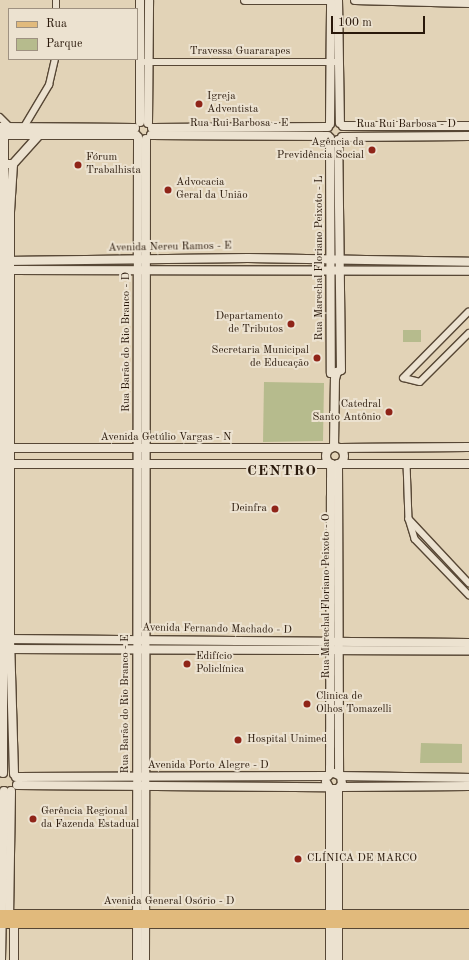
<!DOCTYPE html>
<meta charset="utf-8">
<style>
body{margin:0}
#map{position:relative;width:469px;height:960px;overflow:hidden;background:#e2d3b7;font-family:"Old Standard TT",serif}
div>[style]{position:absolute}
.green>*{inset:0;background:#b6bb8d}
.roads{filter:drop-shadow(1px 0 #574735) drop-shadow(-1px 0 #574735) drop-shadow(0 1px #574735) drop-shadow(0 -1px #574735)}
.street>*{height:5.5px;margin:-2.75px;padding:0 2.75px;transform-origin:2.75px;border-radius:2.75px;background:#ece2d0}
.secondary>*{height:8px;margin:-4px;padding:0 4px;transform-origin:4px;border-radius:4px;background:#ece2d0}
.secondary>.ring{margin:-4px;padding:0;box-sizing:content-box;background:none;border:8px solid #ece2d0;border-radius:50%}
.primary>*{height:9px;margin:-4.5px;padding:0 4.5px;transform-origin:4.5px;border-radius:4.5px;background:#e1ba7c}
.dots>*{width:11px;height:11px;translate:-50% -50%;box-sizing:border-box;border:2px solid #ece2d0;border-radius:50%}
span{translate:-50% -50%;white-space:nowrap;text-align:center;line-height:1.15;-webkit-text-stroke:4px #ece2d0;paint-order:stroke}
.street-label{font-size:11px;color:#29180a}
.poi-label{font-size:11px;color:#29180a}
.left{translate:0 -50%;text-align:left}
.right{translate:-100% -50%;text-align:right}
.district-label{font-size:15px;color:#29180a;font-weight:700;letter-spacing:1px}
.legend{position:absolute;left:8px;top:8px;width:130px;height:52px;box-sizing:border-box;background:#ece2d0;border:1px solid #9e9181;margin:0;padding:5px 7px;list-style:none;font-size:12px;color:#29180a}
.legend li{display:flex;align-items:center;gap:8px;height:20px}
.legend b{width:20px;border:1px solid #9e9181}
.scale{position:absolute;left:331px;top:16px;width:94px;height:18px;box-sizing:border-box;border:2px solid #29180a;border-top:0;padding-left:5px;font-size:12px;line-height:14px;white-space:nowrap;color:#29180a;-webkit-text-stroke:3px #ece2d0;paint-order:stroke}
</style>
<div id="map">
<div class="green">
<div style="clip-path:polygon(403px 330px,421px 330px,421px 342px,403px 342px)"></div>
<div style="clip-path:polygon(264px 382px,324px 383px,323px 441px,263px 442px)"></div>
<div style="clip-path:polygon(421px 743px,462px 744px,462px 763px,420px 763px)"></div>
</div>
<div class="roads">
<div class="street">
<div style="left:56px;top:9px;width:9px;rotate:-90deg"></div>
<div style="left:145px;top:62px;width:194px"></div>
<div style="left:0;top:117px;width:14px;rotate:45deg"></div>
<div style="left:24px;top:127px;width:49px;rotate:-59.2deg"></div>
<div style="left:49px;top:85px;width:27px;rotate:-77deg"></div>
<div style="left:469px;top:312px;width:93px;rotate:134.6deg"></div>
<div style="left:404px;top:378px;width:16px;rotate:14deg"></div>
<div style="left:420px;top:382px;width:69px;rotate:-45deg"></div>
<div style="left:407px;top:463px;width:56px;rotate:88deg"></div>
<div style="left:409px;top:519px;width:21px;rotate:73deg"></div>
<div style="left:415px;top:539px;width:78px;rotate:46deg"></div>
<div style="left:409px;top:519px;width:88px;rotate:46.8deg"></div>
</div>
<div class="secondary">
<div style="left:245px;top:0;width:83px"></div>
<div style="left:338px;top:0;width:123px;rotate:89.1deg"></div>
<div style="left:355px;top:0;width:114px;rotate:1.5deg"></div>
<div style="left:140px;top:122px;width:122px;rotate:-90deg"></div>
<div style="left:148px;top:123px;width:123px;rotate:-89.5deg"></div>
<div style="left:330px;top:124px;width:123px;rotate:-89.5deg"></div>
<div style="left:343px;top:126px;width:126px"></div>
<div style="left:0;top:127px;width:135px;rotate:0.4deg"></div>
<div style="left:152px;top:128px;width:176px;rotate:-0.3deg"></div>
<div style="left:0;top:135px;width:136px"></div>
<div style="left:151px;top:135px;width:177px;rotate:0.3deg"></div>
<div style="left:342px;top:137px;width:127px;rotate:-0.5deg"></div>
<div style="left:330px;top:138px;width:235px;rotate:89.8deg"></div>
<div style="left:331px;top:373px;width:6px;rotate:-9deg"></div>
<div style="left:8px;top:164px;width:5px"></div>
<div style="left:13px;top:164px;width:39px;rotate:-48deg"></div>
<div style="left:13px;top:164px;width:48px;rotate:93.6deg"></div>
<div style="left:10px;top:212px;width:427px;rotate:90deg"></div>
<div style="left:10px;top:639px;width:135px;rotate:88.3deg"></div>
<div style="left:5px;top:261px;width:243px;rotate:-0.7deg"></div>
<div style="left:248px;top:258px;width:221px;rotate:1deg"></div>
<div style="left:6px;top:270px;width:463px;rotate:0.1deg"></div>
<div style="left:334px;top:447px;width:68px;rotate:-89.2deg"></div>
<div style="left:335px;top:379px;width:7px;rotate:-74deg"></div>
<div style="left:337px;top:372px;width:4px;rotate:-27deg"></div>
<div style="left:341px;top:370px;width:230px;rotate:-90.7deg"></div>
<div class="ring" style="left:326px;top:447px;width:10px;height:10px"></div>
<div style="left:6px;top:448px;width:325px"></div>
<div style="left:339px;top:448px;width:130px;rotate:-0.4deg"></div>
<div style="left:6px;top:464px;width:325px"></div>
<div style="left:338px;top:464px;width:311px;rotate:89.8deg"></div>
<div style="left:340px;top:464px;width:129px"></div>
<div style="left:6px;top:639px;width:463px;rotate:0.5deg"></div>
<div style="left:6px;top:649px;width:463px;rotate:0.2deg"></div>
<div style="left:3px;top:773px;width:638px;rotate:-89.91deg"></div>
<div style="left:334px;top:773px;width:8px;rotate:23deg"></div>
<div style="left:341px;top:776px;width:128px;rotate:0.9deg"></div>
<div style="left:330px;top:774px;width:310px;rotate:-89.8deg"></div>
<div style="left:16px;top:777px;width:312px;rotate:-0.2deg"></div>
<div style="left:326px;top:782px;width:8px;rotate:60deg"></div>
<div style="left:330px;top:789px;width:8px"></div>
<div style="left:338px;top:789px;width:6px;rotate:-51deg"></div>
<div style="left:342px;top:784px;width:8px;rotate:-97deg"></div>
<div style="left:17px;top:785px;width:311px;rotate:0.4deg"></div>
<div style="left:341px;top:787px;width:128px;rotate:-0.4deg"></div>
<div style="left:330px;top:789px;width:171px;rotate:90deg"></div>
<div style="left:11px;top:791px;width:123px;rotate:90.9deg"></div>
<div style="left:9px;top:914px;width:10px;rotate:61deg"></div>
<div style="left:14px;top:923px;width:37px;rotate:90deg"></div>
<div style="left:1px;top:960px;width:169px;rotate:-89deg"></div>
<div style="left:137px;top:960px;width:823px;rotate:-89.93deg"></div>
<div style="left:145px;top:960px;width:821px;rotate:-89.93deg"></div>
<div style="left:338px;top:960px;width:171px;rotate:-90deg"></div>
</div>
<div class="primary">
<div style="left:0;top:914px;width:469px"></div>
<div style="left:0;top:923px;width:469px"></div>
</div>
</div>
<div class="dots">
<div style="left:199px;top:104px;background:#8f2418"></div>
<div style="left:372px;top:150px;background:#8f2418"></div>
<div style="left:78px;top:165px;background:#8f2418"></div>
<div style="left:168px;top:190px;background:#8f2418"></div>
<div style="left:291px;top:324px;background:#8f2418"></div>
<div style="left:317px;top:358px;background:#8f2418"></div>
<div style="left:389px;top:412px;background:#8f2418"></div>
<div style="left:275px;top:509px;background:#8f2418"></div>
<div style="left:187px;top:664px;background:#8f2418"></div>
<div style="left:307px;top:704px;background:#8f2418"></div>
<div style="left:238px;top:740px;background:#8f2418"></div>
<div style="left:33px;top:819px;background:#8f2418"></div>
<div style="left:298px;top:859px;background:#8f2418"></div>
</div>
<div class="street-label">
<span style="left:240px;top:52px">Travessa Guararapes</span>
<span style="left:239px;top:124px">Rua Rui Barbosa - E</span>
<span style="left:406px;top:125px">Rua Rui Barbosa - D</span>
<span style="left:170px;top:248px;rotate:-1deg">Avenida Nereu Ramos - E</span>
<span style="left:320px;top:258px;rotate:-90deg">Rua Marechal Floriano Peixoto - L</span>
<span style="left:127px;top:342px;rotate:-90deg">Rua Barão do Rio Branco - D</span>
<span style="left:166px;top:438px">Avenida Getúlio Vargas - N</span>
<span style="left:327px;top:596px;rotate:-90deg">Rua Marechal Floriano Peixoto - O</span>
<span style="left:217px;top:630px;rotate:1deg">Avenida Fernando Machado - D</span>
<span style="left:126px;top:704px;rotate:-90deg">Rua Barão do Rio Branco - E</span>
<span style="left:208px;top:766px">Avenida Porto Alegre - D</span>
<span style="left:169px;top:902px">Avenida General Osório - D</span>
</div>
<div class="poi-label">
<span class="left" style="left:207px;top:104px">Igreja<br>Adventista</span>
<span class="right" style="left:364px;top:150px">Agência da<br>Previdência Social</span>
<span class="left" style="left:86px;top:165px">Fórum<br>Trabalhista</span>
<span class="left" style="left:176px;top:190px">Advocacia<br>Geral da União</span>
<span class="right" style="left:283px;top:324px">Departamento<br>de Tributos</span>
<span class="right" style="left:309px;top:358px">Secretaria Municipal<br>de Educação</span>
<span class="right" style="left:381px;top:412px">Catedral<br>Santo Antônio</span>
<span class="right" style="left:267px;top:509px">Deinfra</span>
<span class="left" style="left:196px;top:664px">Edifício<br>Policlínica</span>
<span class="left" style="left:316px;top:704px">Clinica de<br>Olhos Tomazelli</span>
<span class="left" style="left:247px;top:740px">Hospital Unimed</span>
<span class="left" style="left:41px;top:819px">Gerência Regional<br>da Fazenda Estadual</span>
<span class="left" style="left:307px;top:859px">CLÍNICA DE MARCO</span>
</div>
<div class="district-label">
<span style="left:282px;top:472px">CENTRO</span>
</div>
<ul class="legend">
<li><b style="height:5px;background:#e1ba7c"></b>Rua</li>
<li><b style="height:11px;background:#b6bb8d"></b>Parque</li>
</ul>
<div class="scale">100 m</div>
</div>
